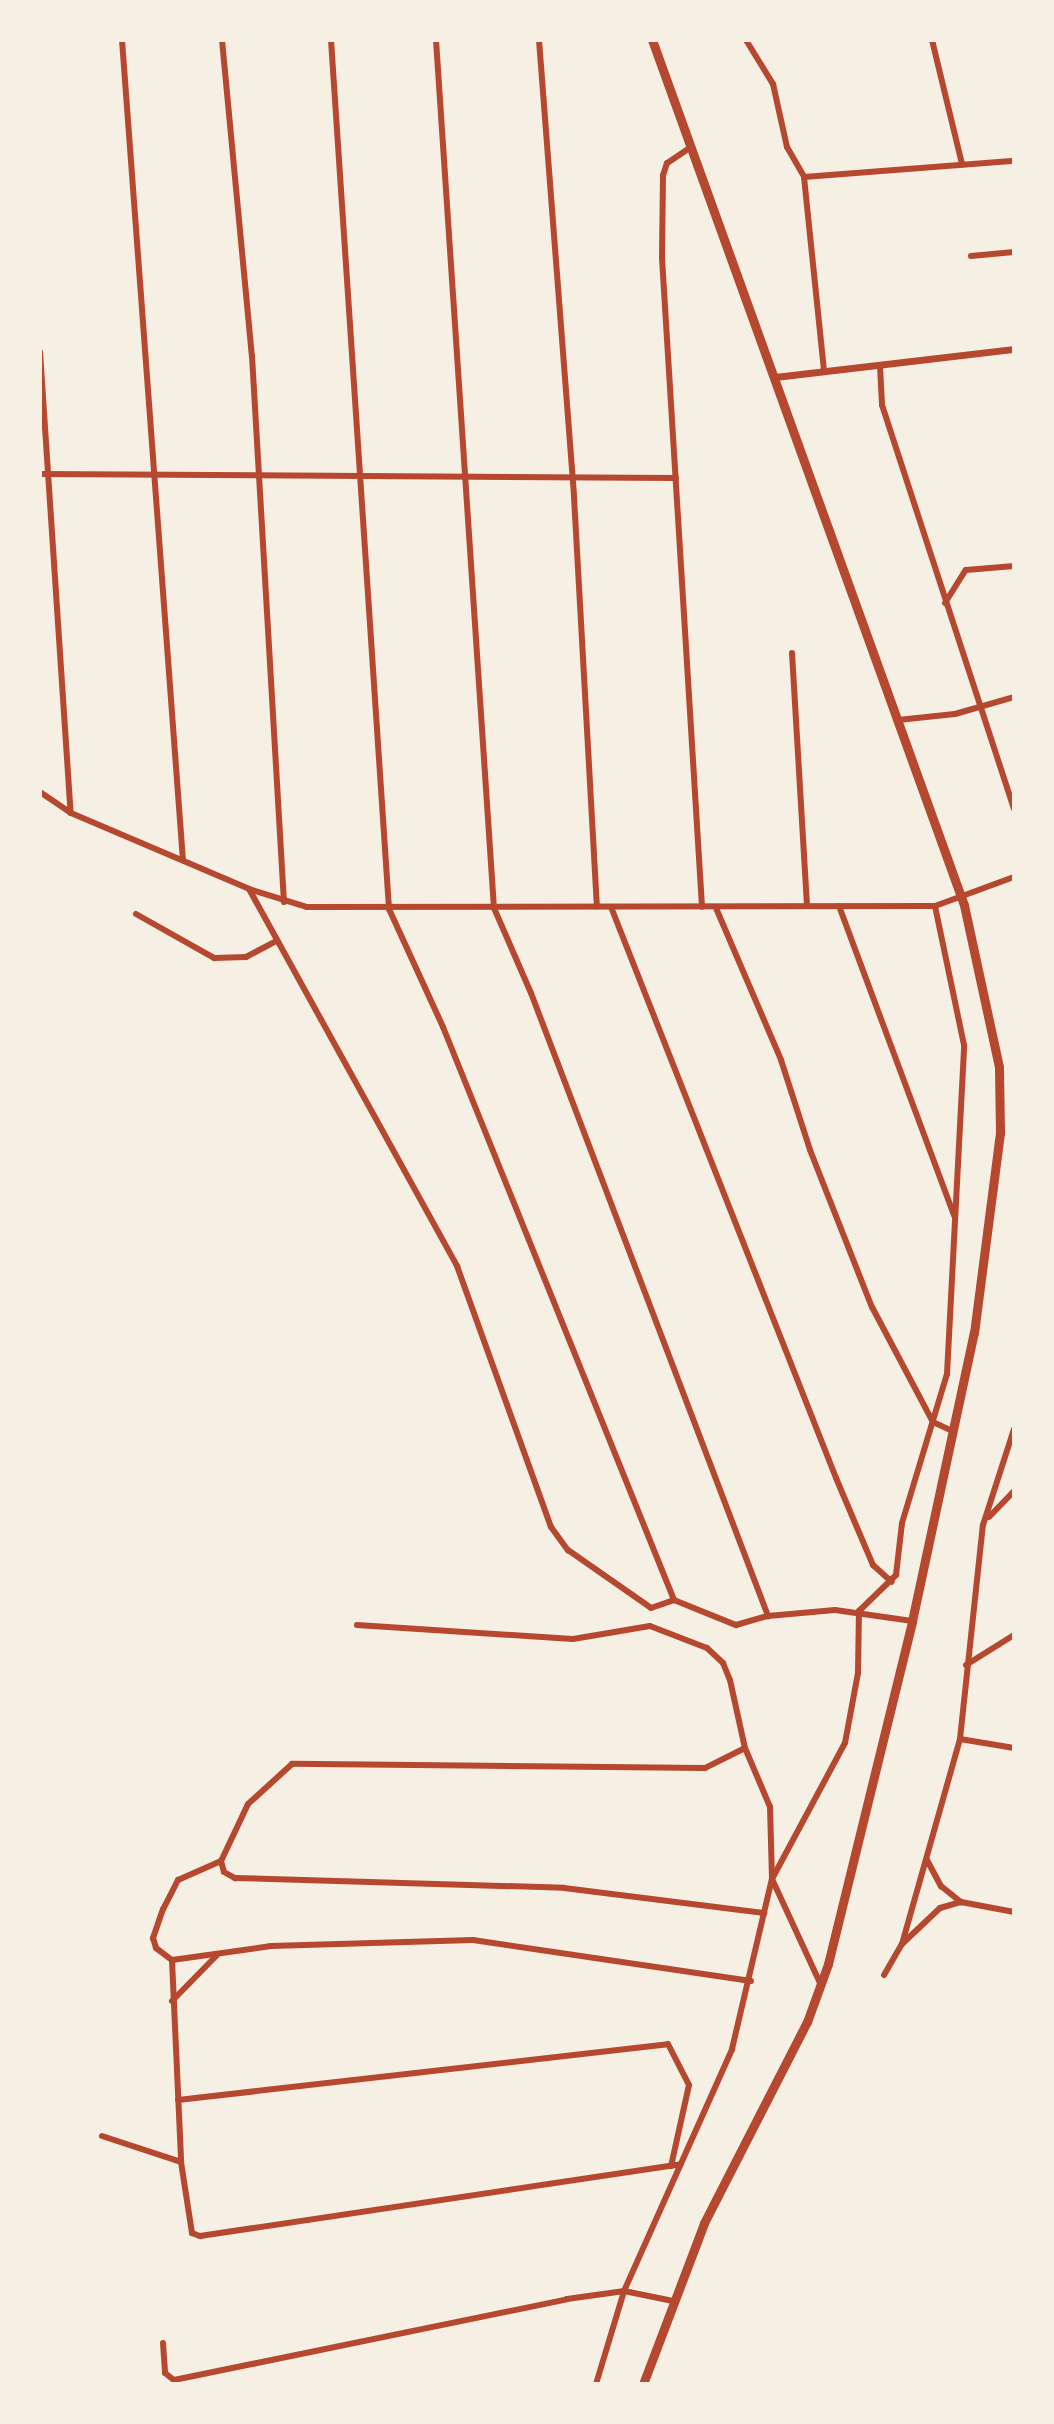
<!DOCTYPE html>
<style>
body{margin:0}
#map{position:relative;width:1054px;height:2424px;overflow:hidden;background:#f6efe4;font-family:"Open Sans",sans-serif}
div>[style]{position:absolute}
.minor>*{height:6px;margin:-3px;padding:0 3px;transform-origin:3px;border-radius:3px;background:#b5482f}
.tertiary>*{height:7px;margin:-3.5px;padding:0 3.5px;transform-origin:3.5px;border-radius:3.5px;background:#b5482f}
.primary>*{height:9px;margin:-4.5px;padding:0 4.5px;transform-origin:4.5px;border-radius:4.5px;background:#b5482f}
span{translate:-50% -50%;white-space:nowrap;text-align:center;line-height:1.15;-webkit-text-stroke:8px #f6efe4;paint-order:stroke}
.frame{position:absolute;inset:0;border:42px solid #f6efe4;pointer-events:none}
</style>
<div id="map">
<div class="minor">
<div style="left:122px;top:40px;width:822px;rotate:85.75deg"></div>
<div style="left:222px;top:40px;width:317px;rotate:84.6deg"></div>
<div style="left:252px;top:356px;width:547px;rotate:86.65deg"></div>
<div style="left:331px;top:40px;width:871px;rotate:86.18deg"></div>
<div style="left:389px;top:909px;width:130px;rotate:65.4deg"></div>
<div style="left:443px;top:1027px;width:618px;rotate:68.04deg"></div>
<div style="left:436px;top:40px;width:870px;rotate:86.18deg"></div>
<div style="left:494px;top:908px;width:93px;rotate:66.5deg"></div>
<div style="left:531px;top:993px;width:667px;rotate:69.17deg"></div>
<div style="left:539px;top:40px;width:458px;rotate:85.6deg"></div>
<div style="left:574px;top:497px;width:410px;rotate:86.8deg"></div>
<div style="left:746px;top:40px;width:52px;rotate:58.5deg"></div>
<div style="left:773px;top:84px;width:65px;rotate:77.5deg"></div>
<div style="left:787px;top:147px;width:34px;rotate:60deg"></div>
<div style="left:804px;top:177px;width:194px;rotate:84.1deg"></div>
<div style="left:932px;top:40px;width:128px;rotate:76.4deg"></div>
<div style="left:691px;top:147px;width:29px;rotate:146deg"></div>
<div style="left:667px;top:163px;width:13px;rotate:108deg"></div>
<div style="left:663px;top:175px;width:83px;rotate:90.7deg"></div>
<div style="left:662px;top:258px;width:650px;rotate:86.47deg"></div>
<div style="left:804px;top:177px;width:211px;rotate:-4.4deg"></div>
<div style="left:971px;top:256px;width:43px;rotate:-5.3deg"></div>
<div style="left:40px;top:352px;width:462px;rotate:86.2deg"></div>
<div style="left:880px;top:366px;width:39px;rotate:87deg"></div>
<div style="left:882px;top:405px;width:425px;rotate:71.9deg"></div>
<div style="left:40px;top:474px;width:636px;rotate:0.36deg"></div>
<div style="left:945px;top:603px;width:39px;rotate:-58deg"></div>
<div style="left:966px;top:570px;width:48px;rotate:-4.8deg"></div>
<div style="left:792px;top:653px;width:252px;rotate:86.6deg"></div>
<div style="left:898px;top:720px;width:57px;rotate:-6deg"></div>
<div style="left:955px;top:714px;width:61px;rotate:-16.1deg"></div>
<div style="left:40px;top:792px;width:37px;rotate:34deg"></div>
<div style="left:71px;top:813px;width:194px;rotate:23.1deg"></div>
<div style="left:249px;top:889px;width:61px;rotate:17.2deg"></div>
<div style="left:307px;top:907px;width:628px;rotate:-0.09deg"></div>
<div style="left:935px;top:906px;width:84px;rotate:-20.2deg"></div>
<div style="left:249px;top:889px;width:431px;rotate:61.1deg"></div>
<div style="left:457px;top:1266px;width:277px;rotate:70.2deg"></div>
<div style="left:551px;top:1527px;width:29px;rotate:54deg"></div>
<div style="left:568px;top:1550px;width:101px;rotate:34.9deg"></div>
<div style="left:651px;top:1608px;width:24px;rotate:-19deg"></div>
<div style="left:674px;top:1600px;width:67px;rotate:22deg"></div>
<div style="left:736px;top:1625px;width:33px;rotate:-16deg"></div>
<div style="left:768px;top:1616px;width:67px;rotate:-5.1deg"></div>
<div style="left:835px;top:1610px;width:78px;rotate:8.1deg"></div>
<div style="left:839px;top:906px;width:331px;rotate:69.6deg"></div>
<div style="left:611px;top:907px;width:614px;rotate:68.49deg"></div>
<div style="left:836px;top:1478px;width:95px;rotate:67deg"></div>
<div style="left:873px;top:1565px;width:25px;rotate:42deg"></div>
<div style="left:716px;top:908px;width:165px;rotate:66.8deg"></div>
<div style="left:781px;top:1060px;width:95px;rotate:72.1deg"></div>
<div style="left:810px;top:1150px;width:169px;rotate:68.5deg"></div>
<div style="left:872px;top:1307px;width:130px;rotate:62.1deg"></div>
<div style="left:933px;top:1422px;width:21px;rotate:25deg"></div>
<div style="left:136px;top:914px;width:90px;rotate:29.4deg"></div>
<div style="left:214px;top:958px;width:32px;rotate:-2deg"></div>
<div style="left:246px;top:957px;width:34px;rotate:-28deg"></div>
<div style="left:989px;top:1517px;width:36px;rotate:-46deg"></div>
<div style="left:357px;top:1625px;width:216px;rotate:3.7deg"></div>
<div style="left:573px;top:1639px;width:78px;rotate:-9.6deg"></div>
<div style="left:650px;top:1626px;width:61px;rotate:21.1deg"></div>
<div style="left:707px;top:1648px;width:22px;rotate:43deg"></div>
<div style="left:723px;top:1663px;width:18px;rotate:68deg"></div>
<div style="left:730px;top:1680px;width:70px;rotate:77.6deg"></div>
<div style="left:745px;top:1748px;width:64px;rotate:67deg"></div>
<div style="left:770px;top:1807px;width:72px;rotate:88.4deg"></div>
<div style="left:772px;top:1879px;width:115px;rotate:65.2deg"></div>
<div style="left:966px;top:1665px;width:57px;rotate:-32deg"></div>
<div style="left:960px;top:1739px;width:55px;rotate:9.5deg"></div>
<div style="left:745px;top:1748px;width:45px;rotate:153.4deg"></div>
<div style="left:705px;top:1768px;width:413px;rotate:-179.4deg"></div>
<div style="left:292px;top:1764px;width:59px;rotate:137.7deg"></div>
<div style="left:248px;top:1804px;width:63px;rotate:115.3deg"></div>
<div style="left:221px;top:1861px;width:11px;rotate:75deg"></div>
<div style="left:224px;top:1872px;width:13px;rotate:29deg"></div>
<div style="left:235px;top:1878px;width:329px;rotate:1.7deg"></div>
<div style="left:564px;top:1888px;width:202px;rotate:7.1deg"></div>
<div style="left:927px;top:1860px;width:30px;rotate:62deg"></div>
<div style="left:941px;top:1886px;width:26px;rotate:39deg"></div>
<div style="left:221px;top:1861px;width:47px;rotate:156.2deg"></div>
<div style="left:178px;top:1880px;width:33px;rotate:117deg"></div>
<div style="left:163px;top:1909px;width:31px;rotate:109deg"></div>
<div style="left:153px;top:1938px;width:10px;rotate:73deg"></div>
<div style="left:156px;top:1948px;width:20px;rotate:37deg"></div>
<div style="left:172px;top:1960px;width:100px;rotate:-8deg"></div>
<div style="left:271px;top:1946px;width:202px;rotate:-1.7deg"></div>
<div style="left:473px;top:1940px;width:281px;rotate:8.4deg"></div>
<div style="left:902px;top:1944px;width:52px;rotate:-43.5deg"></div>
<div style="left:940px;top:1908px;width:22px;rotate:-16deg"></div>
<div style="left:961px;top:1902px;width:54px;rotate:10.7deg"></div>
<div style="left:172px;top:1960px;width:202px;rotate:87.4deg"></div>
<div style="left:181px;top:2162px;width:72px;rotate:81.2deg"></div>
<div style="left:192px;top:2233px;width:9px;rotate:21deg"></div>
<div style="left:200px;top:2236px;width:486px;rotate:-8.5deg"></div>
<div style="left:884px;top:1975px;width:36px;rotate:-60deg"></div>
<div style="left:902px;top:1944px;width:213px;rotate:-74.2deg"></div>
<div style="left:960px;top:1739px;width:215px;rotate:-83.9deg"></div>
<div style="left:983px;top:1525px;width:101px;rotate:-72.1deg"></div>
<div style="left:172px;top:2001px;width:64px;rotate:-45.6deg"></div>
<div style="left:178px;top:2100px;width:493px;rotate:-6.5deg"></div>
<div style="left:668px;top:2044px;width:46px;rotate:62.9deg"></div>
<div style="left:689px;top:2085px;width:83px;rotate:102.5deg"></div>
<div style="left:102px;top:2136px;width:83px;rotate:18.2deg"></div>
<div style="left:163px;top:2343px;width:30px;rotate:86deg"></div>
<div style="left:165px;top:2373px;width:11px;rotate:38deg"></div>
<div style="left:174px;top:2380px;width:401px;rotate:-11.6deg"></div>
<div style="left:567px;top:2299px;width:58px;rotate:-8deg"></div>
<div style="left:624px;top:2291px;width:50px;rotate:11.5deg"></div>
<div style="left:596px;top:2384px;width:97px;rotate:-73.2deg"></div>
<div style="left:624px;top:2291px;width:265px;rotate:-65.9deg"></div>
<div style="left:732px;top:2049px;width:175px;rotate:-76.8deg"></div>
<div style="left:772px;top:1879px;width:154px;rotate:-61.8deg"></div>
<div style="left:845px;top:1743px;width:71px;rotate:-79.5deg"></div>
<div style="left:858px;top:1673px;width:62px;rotate:-89.1deg"></div>
<div style="left:859px;top:1611px;width:52px;rotate:-44.2deg"></div>
<div style="left:896px;top:1575px;width:52px;rotate:-83.4deg"></div>
<div style="left:902px;top:1523px;width:156px;rotate:-73.2deg"></div>
<div style="left:947px;top:1374px;width:329px;rotate:-87deg"></div>
<div style="left:964px;top:1045px;width:142px;rotate:-101.8deg"></div>
</div>
<div class="tertiary">
<div style="left:775px;top:377px;width:241px;rotate:-6.7deg"></div>
</div>
<div class="primary">
<div style="left:643px;top:2384px;width:172px;rotate:-69.2deg"></div>
<div style="left:704px;top:2223px;width:226px;rotate:-62.9deg"></div>
<div style="left:807px;top:2022px;width:62px;rotate:-70.1deg"></div>
<div style="left:828px;top:1964px;width:353px;rotate:-76.2deg"></div>
<div style="left:912px;top:1621px;width:295px;rotate:-77.9deg"></div>
<div style="left:974px;top:1333px;width:203px;rotate:-82.6deg"></div>
<div style="left:1000px;top:1132px;width:65px;rotate:-90.9deg"></div>
<div style="left:999px;top:1067px;width:166px;rotate:-102.2deg"></div>
<div style="left:964px;top:905px;width:920px;rotate:-109.83deg"></div>
</div>
<div class="frame"></div>
</div>
